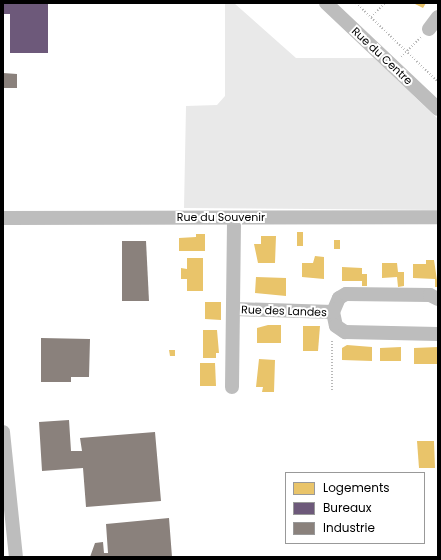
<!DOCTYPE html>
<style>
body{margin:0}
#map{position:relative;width:441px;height:560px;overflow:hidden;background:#fff;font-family:Poppins,sans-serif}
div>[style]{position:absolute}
.green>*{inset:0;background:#e9e9e9}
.homes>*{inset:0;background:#e9c46a}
.offices>*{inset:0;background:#6d597a}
.industry>*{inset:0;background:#8a817c}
.path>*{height:2px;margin-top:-1px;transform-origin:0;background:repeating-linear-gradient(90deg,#b8b8b8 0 1px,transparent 0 3px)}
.minor>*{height:14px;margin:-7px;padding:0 7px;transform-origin:7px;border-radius:7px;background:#bdbdbd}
span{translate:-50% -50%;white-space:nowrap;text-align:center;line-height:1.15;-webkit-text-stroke:4px #fff;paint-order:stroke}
.street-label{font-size:11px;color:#000}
.frame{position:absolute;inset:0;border:4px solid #000;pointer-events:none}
.legend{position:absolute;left:285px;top:472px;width:140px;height:72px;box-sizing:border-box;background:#fff;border:1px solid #999;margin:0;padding:5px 7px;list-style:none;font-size:12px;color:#000}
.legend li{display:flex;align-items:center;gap:8px;height:20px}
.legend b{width:20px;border:1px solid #999}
</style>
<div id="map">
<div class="green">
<div style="clip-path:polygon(225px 3px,234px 3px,296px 58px,374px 58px,438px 119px,438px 210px,184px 208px,186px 106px,217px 105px,225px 96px)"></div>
</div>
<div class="homes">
<div style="clip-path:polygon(413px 3px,426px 3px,423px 8px)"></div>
<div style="clip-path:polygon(297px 232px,303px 232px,303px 246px,297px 246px)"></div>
<div style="clip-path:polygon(196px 234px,205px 234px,205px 251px,179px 251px,179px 238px,196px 237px)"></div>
<div style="clip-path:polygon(261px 236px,276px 236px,275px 263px,258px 263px,254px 244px,261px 244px)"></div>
<div style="clip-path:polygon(334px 240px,340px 240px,340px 249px,334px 249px)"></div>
<div style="clip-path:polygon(315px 256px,324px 257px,324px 279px,302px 277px,302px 263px,313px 263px)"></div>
<div style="clip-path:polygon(187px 258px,203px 258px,203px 291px,187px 291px,187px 279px,181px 279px,181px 268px,187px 269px)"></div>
<div style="clip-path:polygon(426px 260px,434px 260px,438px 287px,435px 287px,435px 279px,413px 278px,413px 264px,426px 264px)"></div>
<div style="clip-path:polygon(382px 263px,397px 263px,398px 272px,404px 272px,404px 286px,398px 287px,397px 277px,382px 278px)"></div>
<div style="clip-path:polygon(342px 267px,362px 268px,362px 274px,367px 274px,367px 286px,362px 286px,362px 281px,342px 281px)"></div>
<div style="clip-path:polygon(256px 277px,286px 278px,286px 296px,255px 293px)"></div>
<div style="clip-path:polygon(205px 302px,221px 302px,221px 320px,205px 319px)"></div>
<div style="clip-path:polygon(268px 325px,281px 325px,281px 343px,257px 343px,257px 328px)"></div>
<div style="clip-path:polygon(303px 326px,320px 326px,318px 351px,303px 351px)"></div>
<div style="clip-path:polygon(203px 330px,217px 330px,219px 353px,216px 353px,216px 358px,203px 358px)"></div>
<div style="clip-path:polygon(347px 345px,372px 347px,372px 361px,342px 360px,342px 348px)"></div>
<div style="clip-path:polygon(401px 347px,401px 361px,380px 361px,380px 348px)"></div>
<div style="clip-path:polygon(438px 347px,438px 364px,414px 364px,414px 348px)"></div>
<div style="clip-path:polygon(169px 350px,175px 350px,175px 356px,170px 356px)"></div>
<div style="clip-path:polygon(259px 359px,275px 360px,274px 392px,262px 392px,263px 387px,256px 387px)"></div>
<div style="clip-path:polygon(200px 363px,215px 363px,216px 386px,200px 386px)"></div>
<div style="clip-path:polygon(417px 441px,434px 441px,435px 468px,419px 468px)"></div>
</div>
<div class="offices">
<div style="clip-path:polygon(3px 3px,48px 3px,48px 53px,10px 53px,10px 14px,3px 14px)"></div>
</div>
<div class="industry">
<div style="clip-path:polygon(3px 73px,17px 74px,17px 88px,3px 88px)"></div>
<div style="clip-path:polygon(122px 241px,146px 241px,149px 301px,122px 301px)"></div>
<div style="clip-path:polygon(41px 338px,90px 339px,89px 377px,71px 377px,71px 382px,41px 382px)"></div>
<div style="clip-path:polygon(69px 420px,71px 451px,82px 451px,80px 438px,155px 432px,161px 501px,86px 507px,83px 468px,42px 471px,39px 422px)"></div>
<div style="clip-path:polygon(169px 518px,172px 557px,90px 557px,95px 543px,103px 542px,104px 553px,108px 553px,106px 524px)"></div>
</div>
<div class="path">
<div style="left:356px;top:3px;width:114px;rotate:43.9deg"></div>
<div style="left:371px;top:17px;width:20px;rotate:-45deg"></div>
<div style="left:401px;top:57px;width:28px;rotate:-45deg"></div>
<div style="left:332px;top:390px;width:51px;rotate:-90deg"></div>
</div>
<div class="minor">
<div style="left:326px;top:3px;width:154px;rotate:43.4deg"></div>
<div style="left:429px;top:29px;width:15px;rotate:-53deg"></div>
<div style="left:3px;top:218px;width:435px;rotate:-0.1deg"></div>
<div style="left:235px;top:309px;width:98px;rotate:1.8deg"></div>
<div style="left:333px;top:312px;width:14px;rotate:78deg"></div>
<div style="left:336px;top:326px;width:11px;rotate:34deg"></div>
<div style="left:345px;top:332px;width:93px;rotate:1.2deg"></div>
<div style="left:333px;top:312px;width:15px;rotate:-67deg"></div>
<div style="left:339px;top:298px;width:8px;rotate:-30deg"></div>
<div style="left:346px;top:294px;width:84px;rotate:0.7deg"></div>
<div style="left:430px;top:295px;width:9px;rotate:27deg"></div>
<div style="left:232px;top:387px;width:169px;rotate:-89.3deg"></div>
<div style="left:3px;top:432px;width:126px;rotate:84.1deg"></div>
</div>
<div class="street-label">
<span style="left:382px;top:56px;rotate:43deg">Rue du Centre</span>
<span style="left:221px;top:217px">Rue du Souvenir</span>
<span style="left:284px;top:311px;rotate:2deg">Rue des Landes</span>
</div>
<div class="frame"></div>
<ul class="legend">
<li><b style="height:11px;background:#e9c46a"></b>Logements</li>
<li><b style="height:11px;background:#6d597a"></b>Bureaux</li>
<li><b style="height:11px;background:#8a817c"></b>Industrie</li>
</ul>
</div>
